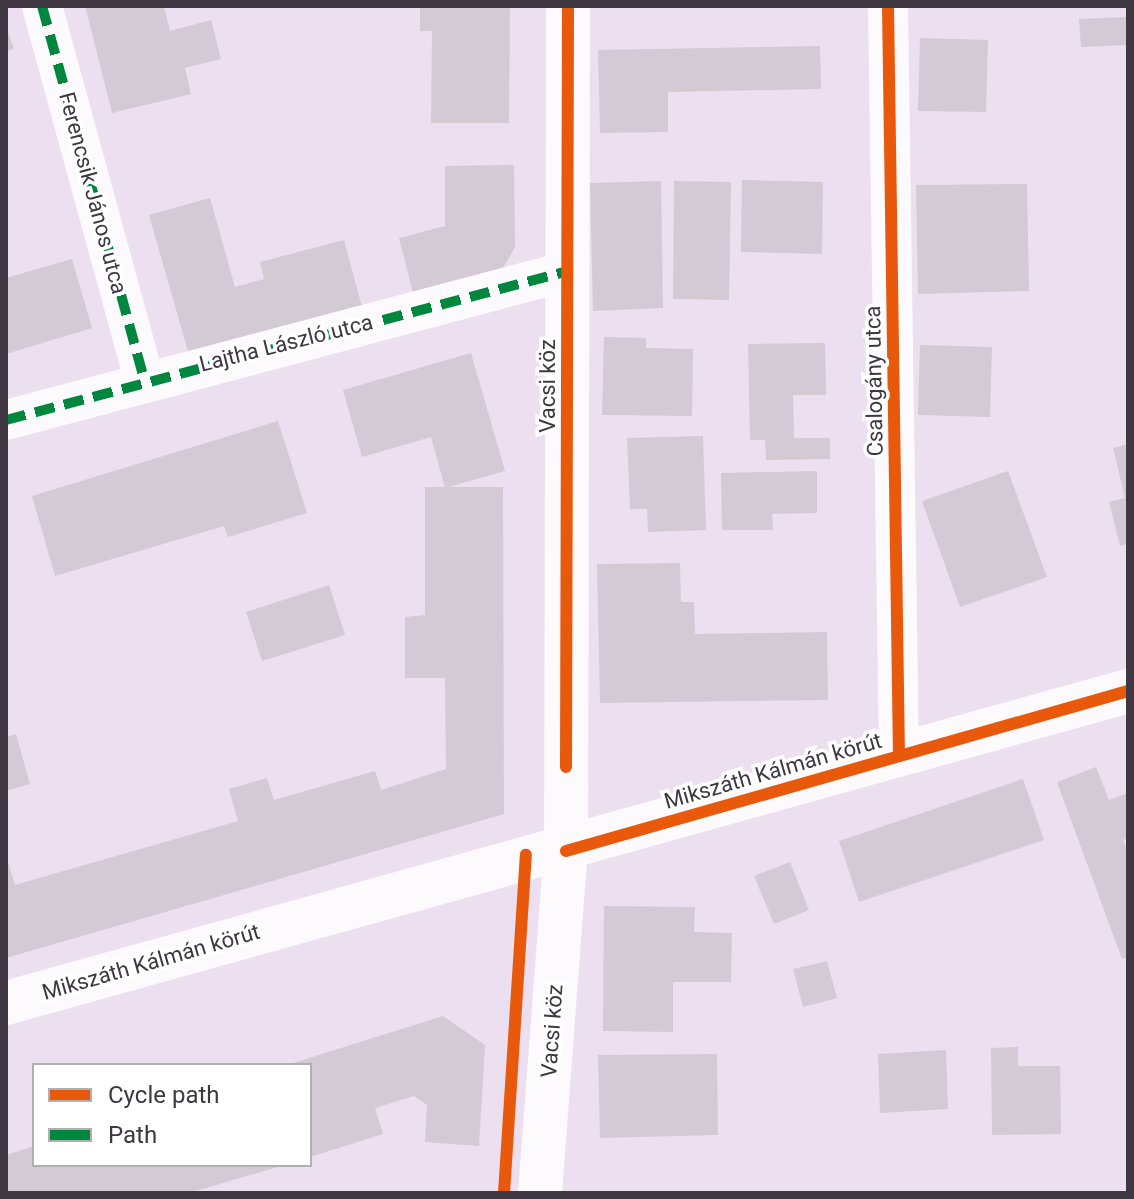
<!DOCTYPE html>
<meta charset="utf-8">
<style>
body{margin:0}
#map{position:relative;width:1134px;height:1199px;overflow:hidden;background:#ecdfef;font-family:Roboto,sans-serif}
div>[style]{position:absolute}
.building>*{inset:0;background:#d4cad6}
.minor>*{height:40px;margin:-20px;padding:0 20px;transform-origin:20px;border-radius:20px;background:#fcfafd}
.tertiary>*{height:44px;margin:-22px;padding:0 22px;transform-origin:22px;border-radius:22px;background:#fcfafd}
.quiet>*{height:10px;margin-top:-5px;transform-origin:0;background:repeating-linear-gradient(90deg,#00873e 0 20px,transparent 0 30px)}
.cycleway>*{height:12px;margin:-6px;padding:0 6px;transform-origin:6px;border-radius:6px;background:#e8590c}
span{translate:-50% -50%;white-space:nowrap;text-align:center;line-height:1.15;-webkit-text-stroke:7px #fff;paint-order:stroke}
.street-label{font-size:22px;color:#3f3742}
.frame{position:absolute;inset:0;border:8px solid #3f3742;pointer-events:none}
.legend{position:absolute;left:32px;top:1063px;width:280px;height:104px;box-sizing:border-box;background:#fff;border:2px solid #b2afb3;margin:0;padding:10px 14px;list-style:none;font-size:24px;color:#3f3742}
.legend li{display:flex;align-items:center;gap:16px;height:40px}
.legend b{width:40px;border:2px solid #b2afb3}
</style>
<div id="map">
<div class="building">
<div style="clip-path:polygon(85px 6px,164px 6px,170px 31px,211px 20px,221px 59px,185px 68px,191px 94px,112px 113px)"></div>
<div style="clip-path:polygon(420px 6px,510px 6px,509px 123px,431px 123px,432px 31px,420px 31px)"></div>
<div style="clip-path:polygon(1128px 17px,1128px 45px,1081px 47px,1079px 19px)"></div>
<div style="clip-path:polygon(6px 27px,14px 49px,6px 51px)"></div>
<div style="clip-path:polygon(920px 38px,988px 40px,986px 112px,918px 111px)"></div>
<div style="clip-path:polygon(820px 46px,821px 89px,668px 92px,668px 132px,600px 133px,598px 50px)"></div>
<div style="clip-path:polygon(514px 165px,515px 247px,499px 275px,414px 297px,399px 238px,445px 226px,445px 166px)"></div>
<div style="clip-path:polygon(742px 180px,823px 182px,822px 254px,741px 252px)"></div>
<div style="clip-path:polygon(661px 181px,663px 308px,593px 311px,590px 183px)"></div>
<div style="clip-path:polygon(674px 181px,731px 182px,729px 300px,673px 299px)"></div>
<div style="clip-path:polygon(1027px 184px,1029px 291px,918px 294px,916px 185px)"></div>
<div style="clip-path:polygon(210px 198px,235px 287px,264px 279px,260px 262px,344px 240px,362px 307px,189px 355px,149px 215px)"></div>
<div style="clip-path:polygon(72px 259px,92px 328px,6px 354px,6px 278px)"></div>
<div style="clip-path:polygon(604px 337px,646px 338px,646px 348px,693px 349px,692px 416px,602px 415px)"></div>
<div style="clip-path:polygon(825px 343px,826px 395px,793px 395px,794px 438px,830px 438px,830px 459px,766px 460px,765px 440px,750px 440px,748px 344px)"></div>
<div style="clip-path:polygon(920px 345px,992px 347px,990px 417px,918px 415px)"></div>
<div style="clip-path:polygon(471px 353px,505px 471px,445px 488px,431px 437px,362px 457px,343px 390px)"></div>
<div style="clip-path:polygon(278px 421px,307px 513px,228px 537px,224px 526px,55px 576px,32px 496px)"></div>
<div style="clip-path:polygon(703px 436px,706px 530px,648px 532px,647px 509px,630px 509px,627px 438px)"></div>
<div style="clip-path:polygon(1128px 444px,1128px 544px,1120px 546px,1109px 502px,1125px 498px,1113px 448px)"></div>
<div style="clip-path:polygon(817px 471px,817px 513px,772px 514px,773px 530px,722px 530px,721px 473px)"></div>
<div style="clip-path:polygon(1008px 471px,1047px 577px,960px 607px,922px 501px)"></div>
<div style="clip-path:polygon(425px 487px,503px 487px,504px 814px,6px 958px,6px 856px,15px 885px,238px 821px,229px 789px,267px 778px,274px 800px,375px 771px,381px 790px,446px 769px,445px 678px,405px 678px,405px 617px,425px 615px)"></div>
<div style="clip-path:polygon(680px 563px,681px 602px,694px 602px,695px 634px,827px 632px,828px 700px,600px 703px,597px 564px)"></div>
<div style="clip-path:polygon(329px 585px,345px 635px,262px 661px,246px 612px)"></div>
<div style="clip-path:polygon(16px 734px,30px 784px,6px 791px,6px 737px)"></div>
<div style="clip-path:polygon(1096px 767px,1109px 800px,1128px 793px,1128px 838px,1123px 840px,1128px 853px,1128px 957px,1122px 959px,1057px 782px)"></div>
<div style="clip-path:polygon(1023px 779px,1044px 840px,859px 902px,839px 841px)"></div>
<div style="clip-path:polygon(790px 862px,809px 910px,774px 924px,754px 876px)"></div>
<div style="clip-path:polygon(604px 906px,695px 907px,694px 932px,732px 933px,731px 982px,673px 982px,673px 1032px,603px 1031px)"></div>
<div style="clip-path:polygon(827px 961px,837px 998px,803px 1007px,793px 969px)"></div>
<div style="clip-path:polygon(443px 1016px,485px 1045px,479px 1146px,425px 1142px,427px 1105px,414px 1096px,375px 1108px,383px 1134px,310px 1157px,310px 1065px,290px 1064px)"></div>
<div style="clip-path:polygon(1018px 1047px,1018px 1066px,1060px 1066px,1061px 1134px,992px 1135px,991px 1048px)"></div>
<div style="clip-path:polygon(946px 1050px,948px 1109px,880px 1113px,878px 1054px)"></div>
<div style="clip-path:polygon(717px 1054px,718px 1135px,600px 1138px,598px 1055px)"></div>
<div style="clip-path:polygon(34px 1146px,34px 1165px,281px 1166px,189px 1193px,6px 1193px,6px 1155px)"></div>
</div>
<div class="minor">
<div style="left:42px;top:6px;width:388px;rotate:74.7deg"></div>
<div style="left:888px;top:6px;width:750px;rotate:89.16deg"></div>
<div style="left:6px;top:420px;width:581px;rotate:-14.85deg"></div>
</div>
<div class="tertiary">
<div style="left:6px;top:1003px;width:1165px;rotate:-15.54deg"></div>
<div style="left:540px;top:1193px;width:343px;rotate:-85.7deg"></div>
<div style="left:566px;top:851px;width:845px;rotate:-89.86deg"></div>
</div>
<div class="quiet">
<div style="left:42px;top:6px;width:388px;rotate:74.7deg"></div>
<div style="left:6px;top:420px;width:581px;rotate:-14.85deg"></div>
</div>
<div class="cycleway">
<div style="left:888px;top:6px;width:750px;rotate:89.16deg"></div>
<div style="left:566px;top:767px;width:761px;rotate:-89.85deg"></div>
<div style="left:566px;top:851px;width:584px;rotate:-15.89deg"></div>
<div style="left:504px;top:1193px;width:339px;rotate:-86.3deg"></div>
</div>
<div class="street-label">
<span style="left:93px;top:193px;rotate:75deg">Ferencsik János utca</span>
<span style="left:286px;top:343px;rotate:-14deg">Lajtha László utca</span>
<span style="left:874px;top:381px;rotate:-91deg">Csalogány utca</span>
<span style="left:548px;top:386px;rotate:-90deg">Vacsi köz</span>
<span style="left:773px;top:771px;rotate:-16deg">Mikszáth Kálmán körút</span>
<span style="left:151px;top:962px;rotate:-16deg">Mikszáth Kálmán körút</span>
<span style="left:552px;top:1031px;rotate:-86deg">Vacsi köz</span>
</div>
<div class="frame"></div>
<ul class="legend">
<li><b style="height:10px;background:#e8590c"></b>Cycle path</li>
<li><b style="height:10px;background:#00873e"></b>Path</li>
</ul>
</div>
